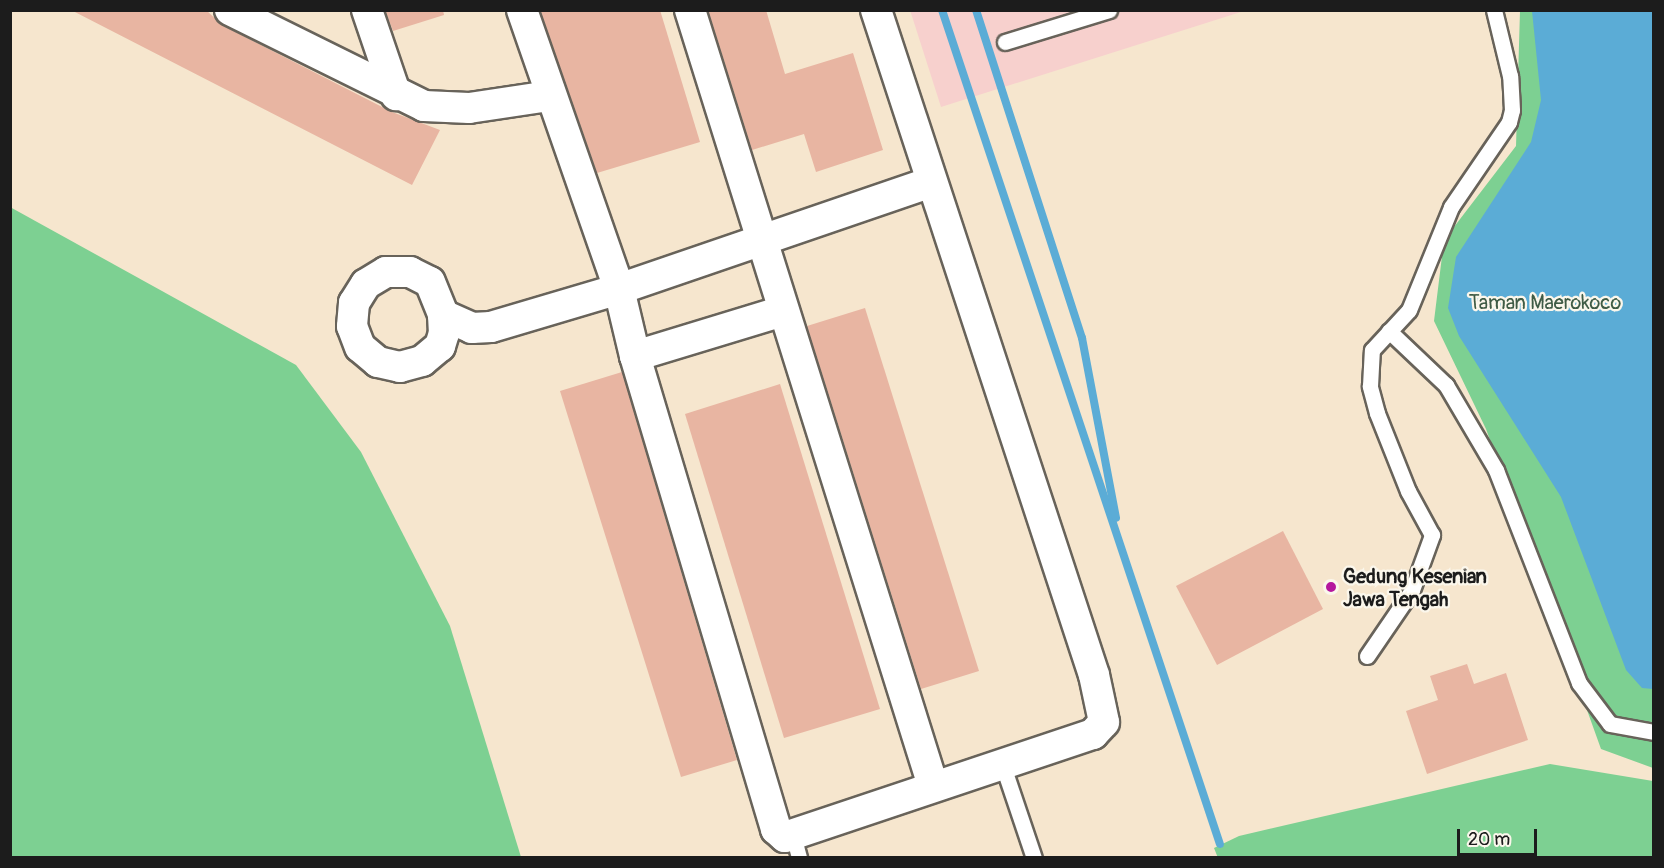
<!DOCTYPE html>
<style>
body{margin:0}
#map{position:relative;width:1664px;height:868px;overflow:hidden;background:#f6e6ce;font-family:Pangolin,sans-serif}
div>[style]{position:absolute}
.built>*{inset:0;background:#f7d0cd}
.green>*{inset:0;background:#7dd092}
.water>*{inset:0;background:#5bacd6}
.stream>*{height:8px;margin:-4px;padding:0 4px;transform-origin:4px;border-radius:4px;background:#5bacd6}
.building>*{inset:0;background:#e8b5a2}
.roads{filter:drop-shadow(2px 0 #68635a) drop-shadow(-2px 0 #68635a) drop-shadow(0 2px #68635a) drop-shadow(0 -2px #68635a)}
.service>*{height:15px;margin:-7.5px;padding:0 7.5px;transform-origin:7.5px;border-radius:7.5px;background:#fff}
.minor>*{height:30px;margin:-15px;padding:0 15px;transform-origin:15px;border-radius:15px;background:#fff}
.dots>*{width:16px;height:16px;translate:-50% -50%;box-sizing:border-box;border:3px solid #fbf7ec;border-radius:50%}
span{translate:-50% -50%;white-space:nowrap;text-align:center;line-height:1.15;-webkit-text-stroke:4.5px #fbf7ec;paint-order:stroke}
.park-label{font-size:20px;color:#3e5b45}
.poi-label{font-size:20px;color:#1c1c1c;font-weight:700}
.left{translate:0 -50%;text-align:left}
.frame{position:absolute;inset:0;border:12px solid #1c1c1c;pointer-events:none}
.scale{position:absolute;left:1457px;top:829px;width:80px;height:27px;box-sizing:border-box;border:3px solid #1c1c1c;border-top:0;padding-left:8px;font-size:18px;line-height:21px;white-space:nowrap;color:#1c1c1c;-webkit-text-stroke:4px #fbf7ec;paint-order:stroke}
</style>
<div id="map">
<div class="built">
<div style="clip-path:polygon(910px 10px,1244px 11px,941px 107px)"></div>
</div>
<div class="green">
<div style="clip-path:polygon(1520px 11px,1653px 11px,1653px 768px,1601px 749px,1486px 429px,1434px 321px,1444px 240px,1516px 146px)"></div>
<div style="clip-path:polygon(10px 207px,296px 365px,361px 452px,450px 626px,521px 857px,11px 857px)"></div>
<div style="clip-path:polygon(1550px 764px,1653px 781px,1653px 857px,1218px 858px,1214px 848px,1239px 836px)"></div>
</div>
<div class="water">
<div style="clip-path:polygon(1532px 11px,1653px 11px,1653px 689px,1642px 688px,1626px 670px,1561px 497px,1459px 336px,1448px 308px,1456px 257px,1531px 142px,1541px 100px)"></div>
</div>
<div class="stream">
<div style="left:942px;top:10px;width:879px;rotate:71.57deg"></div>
<div style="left:976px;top:10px;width:345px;rotate:72.1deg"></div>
<div style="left:1082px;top:338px;width:183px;rotate:79.3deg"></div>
</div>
<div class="building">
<div style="clip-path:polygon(71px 10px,206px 10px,222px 25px,392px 112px,440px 130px,412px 185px)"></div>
<div style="clip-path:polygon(385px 10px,443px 10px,444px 15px,393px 31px)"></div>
<div style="clip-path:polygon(540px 10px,660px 10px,700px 142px,597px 173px)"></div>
<div style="clip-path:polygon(708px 10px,766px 10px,785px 74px,853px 53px,883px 150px,816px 172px,804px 134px,752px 150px)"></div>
<div style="clip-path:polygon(865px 308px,979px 671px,921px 689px,807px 326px)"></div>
<div style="clip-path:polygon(622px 372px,737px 760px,681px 777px,560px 391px)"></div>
<div style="clip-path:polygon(780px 384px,880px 709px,784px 738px,685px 414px)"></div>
<div style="clip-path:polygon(1283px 531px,1323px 609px,1217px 665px,1176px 586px)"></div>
<div style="clip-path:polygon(1467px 664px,1474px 684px,1506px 673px,1528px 740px,1427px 774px,1406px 711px,1438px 700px,1430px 676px)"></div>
</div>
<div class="roads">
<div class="service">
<div style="left:1005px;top:42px;width:109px;rotate:-17.1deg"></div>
<div style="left:1389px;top:331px;width:79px;rotate:43.5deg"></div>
<div style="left:1446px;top:385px;width:99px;rotate:59.5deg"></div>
<div style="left:1496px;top:470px;width:229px;rotate:68.7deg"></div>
<div style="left:1579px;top:683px;width:51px;rotate:52.9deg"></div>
<div style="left:1610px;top:724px;width:45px;rotate:10.3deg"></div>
<div style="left:1367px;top:656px;width:80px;rotate:-55.7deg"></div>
<div style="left:1412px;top:590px;width:59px;rotate:-70deg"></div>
<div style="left:1432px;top:535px;width:50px;rotate:-118.6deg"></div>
<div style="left:1408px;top:491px;width:84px;rotate:-111.7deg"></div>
<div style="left:1377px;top:413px;width:28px;rotate:-105deg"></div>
<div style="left:1370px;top:386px;width:36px;rotate:-87deg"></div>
<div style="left:1372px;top:350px;width:54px;rotate:-47.2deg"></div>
<div style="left:1409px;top:310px;width:111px;rotate:-67.8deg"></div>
<div style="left:1451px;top:207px;width:103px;rotate:-55.7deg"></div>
<div style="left:1509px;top:122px;width:12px;rotate:-76deg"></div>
<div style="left:1512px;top:110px;width:34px;rotate:-93deg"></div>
<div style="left:1510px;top:76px;width:68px;rotate:-103.6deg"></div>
<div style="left:1002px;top:763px;width:100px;rotate:71.4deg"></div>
<div style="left:793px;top:835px;width:24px;rotate:75deg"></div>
</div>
<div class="minor">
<div style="left:230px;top:10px;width:216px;rotate:26.3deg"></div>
<div style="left:424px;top:106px;width:45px;rotate:2.5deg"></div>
<div style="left:469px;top:108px;width:81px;rotate:-8.5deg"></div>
<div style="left:367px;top:10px;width:90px;rotate:71.2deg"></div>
<div style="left:522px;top:10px;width:295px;rotate:70.8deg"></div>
<div style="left:619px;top:289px;width:69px;rotate:76.6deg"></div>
<div style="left:635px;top:356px;width:494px;rotate:73.4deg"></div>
<div style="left:776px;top:829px;width:12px;rotate:42deg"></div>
<div style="left:785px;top:837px;width:325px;rotate:-18.5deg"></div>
<div style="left:1093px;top:734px;width:16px;rotate:-47deg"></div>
<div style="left:1104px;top:722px;width:48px;rotate:-102deg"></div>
<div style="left:1094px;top:675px;width:700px;rotate:-108.15deg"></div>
<div style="left:690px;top:10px;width:813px;rotate:72.61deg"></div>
<div style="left:443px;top:315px;width:18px;rotate:87deg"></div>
<div style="left:444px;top:333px;width:14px;rotate:107deg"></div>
<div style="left:440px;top:346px;width:23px;rotate:140deg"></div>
<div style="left:422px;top:361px;width:23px;rotate:165deg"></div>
<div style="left:400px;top:367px;width:23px;rotate:-167deg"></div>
<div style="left:378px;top:362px;width:23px;rotate:-140deg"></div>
<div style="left:360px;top:347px;width:22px;rotate:-111deg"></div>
<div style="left:352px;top:326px;width:23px;rotate:-85deg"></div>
<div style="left:354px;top:303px;width:22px;rotate:-58deg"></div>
<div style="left:366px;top:284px;width:23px;rotate:-31deg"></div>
<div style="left:386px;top:272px;width:24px"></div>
<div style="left:410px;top:272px;width:22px;rotate:27deg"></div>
<div style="left:430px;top:282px;width:35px;rotate:68deg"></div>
<div style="left:443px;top:315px;width:32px;rotate:24deg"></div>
<div style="left:472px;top:328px;width:19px;rotate:-3deg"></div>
<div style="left:491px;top:327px;width:134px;rotate:-16.5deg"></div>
<div style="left:619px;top:289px;width:328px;rotate:-18.9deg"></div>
<div style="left:635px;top:356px;width:155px;rotate:-16.9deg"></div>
</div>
</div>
<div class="dots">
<div style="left:1331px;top:587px;background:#b5179e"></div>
</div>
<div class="park-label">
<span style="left:1545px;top:302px">Taman Maerokoco</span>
</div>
<div class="poi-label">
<span class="left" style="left:1343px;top:588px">Gedung Kesenian<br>Jawa Tengah</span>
</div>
<div class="frame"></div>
<div class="scale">20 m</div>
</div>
